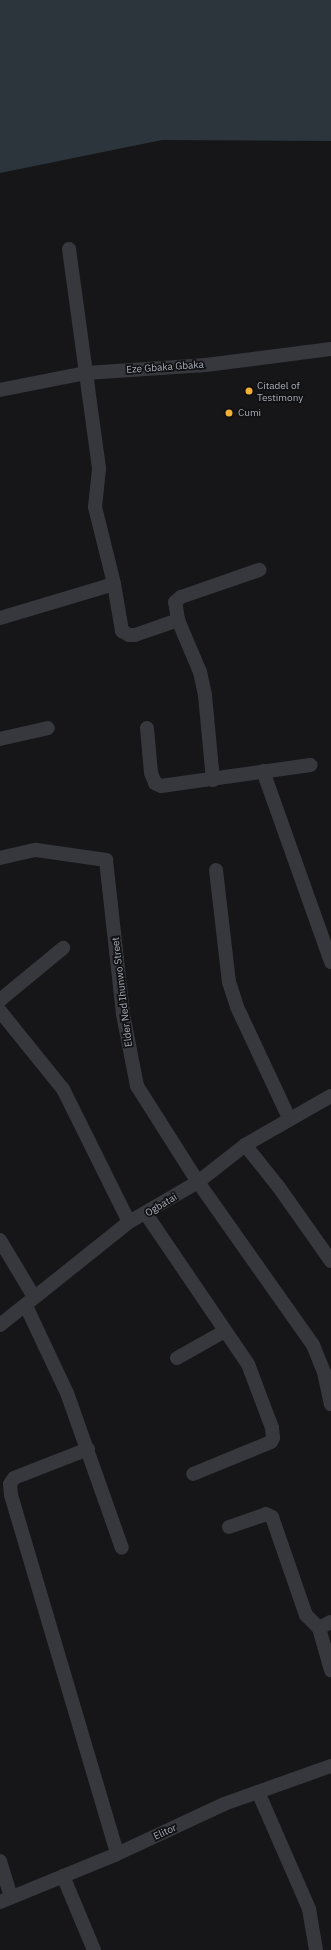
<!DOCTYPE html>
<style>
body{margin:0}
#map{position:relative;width:331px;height:1950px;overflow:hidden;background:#161618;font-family:"IBM Plex Sans",sans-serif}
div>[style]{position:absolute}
.water>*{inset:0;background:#2c353c}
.minor>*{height:14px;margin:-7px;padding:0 7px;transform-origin:7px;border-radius:7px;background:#37383d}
.dots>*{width:11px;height:11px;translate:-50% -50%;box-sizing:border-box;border:2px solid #111113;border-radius:50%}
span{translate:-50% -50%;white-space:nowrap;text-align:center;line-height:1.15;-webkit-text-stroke:3.5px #111113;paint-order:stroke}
.street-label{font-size:10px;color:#a8adb8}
.poi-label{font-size:10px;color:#a8adb8}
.left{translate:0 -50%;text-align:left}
</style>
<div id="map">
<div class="water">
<div style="clip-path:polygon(0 0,331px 0,331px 141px,162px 140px,0 173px)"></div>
</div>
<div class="minor">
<div style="left:69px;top:249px;width:222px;rotate:82.2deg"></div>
<div style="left:99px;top:469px;width:38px;rotate:96deg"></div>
<div style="left:95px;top:507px;width:79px;rotate:76.1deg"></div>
<div style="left:114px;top:584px;width:48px;rotate:80.3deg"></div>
<div style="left:122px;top:631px;width:8px;rotate:30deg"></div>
<div style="left:129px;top:635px;width:6px"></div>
<div style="left:135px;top:635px;width:46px;rotate:-19.2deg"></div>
<div style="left:0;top:390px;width:88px;rotate:-11.2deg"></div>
<div style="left:86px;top:373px;width:120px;rotate:-3.8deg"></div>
<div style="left:206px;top:365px;width:126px;rotate:-7.3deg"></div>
<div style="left:0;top:618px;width:119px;rotate:-16.6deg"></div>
<div style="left:147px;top:728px;width:45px;rotate:84.9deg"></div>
<div style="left:151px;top:773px;width:11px;rotate:68deg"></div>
<div style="left:155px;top:783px;width:7px;rotate:27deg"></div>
<div style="left:161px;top:786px;width:151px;rotate:-8deg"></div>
<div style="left:0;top:739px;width:49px;rotate:-12.9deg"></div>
<div style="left:263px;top:771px;width:203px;rotate:70.4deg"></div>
<div style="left:213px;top:780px;width:85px;rotate:-95.4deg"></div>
<div style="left:205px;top:695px;width:24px;rotate:-102deg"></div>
<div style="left:200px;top:672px;width:56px;rotate:-112.9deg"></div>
<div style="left:178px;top:620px;width:18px;rotate:-99deg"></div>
<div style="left:175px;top:602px;width:8px;rotate:-40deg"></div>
<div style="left:181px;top:597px;width:83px;rotate:-19.1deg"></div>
<div style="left:0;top:858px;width:37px;rotate:-13deg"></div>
<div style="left:36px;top:850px;width:71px;rotate:8.1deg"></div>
<div style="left:106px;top:860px;width:155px;rotate:83.7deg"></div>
<div style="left:123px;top:1014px;width:73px;rotate:79deg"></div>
<div style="left:137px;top:1086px;width:114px;rotate:57.6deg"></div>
<div style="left:198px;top:1182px;width:199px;rotate:54.8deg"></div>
<div style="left:313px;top:1345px;width:29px;rotate:68deg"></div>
<div style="left:324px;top:1372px;width:33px;rotate:78deg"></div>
<div style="left:216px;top:870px;width:113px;rotate:83.4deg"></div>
<div style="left:229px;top:982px;width:26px;rotate:72deg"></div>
<div style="left:237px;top:1007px;width:123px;rotate:64.9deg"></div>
<div style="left:0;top:1000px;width:82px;rotate:-39.5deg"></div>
<div style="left:0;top:1011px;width:100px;rotate:51.1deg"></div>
<div style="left:63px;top:1089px;width:148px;rotate:63.6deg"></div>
<div style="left:245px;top:1145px;width:53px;rotate:51.2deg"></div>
<div style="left:278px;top:1186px;width:92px;rotate:54.8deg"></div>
<div style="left:146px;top:1214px;width:181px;rotate:55.8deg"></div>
<div style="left:248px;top:1364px;width:68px;rotate:69.4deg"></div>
<div style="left:272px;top:1428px;width:10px;rotate:84deg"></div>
<div style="left:273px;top:1438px;width:4px;rotate:117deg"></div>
<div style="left:271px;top:1442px;width:84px;rotate:157.7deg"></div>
<div style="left:0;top:1240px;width:66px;rotate:59.2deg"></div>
<div style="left:26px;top:1306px;width:96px;rotate:64.8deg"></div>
<div style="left:67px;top:1393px;width:164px;rotate:70.5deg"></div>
<div style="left:0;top:1325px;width:165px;rotate:-38.6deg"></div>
<div style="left:129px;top:1222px;width:80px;rotate:-30.1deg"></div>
<div style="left:198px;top:1182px;width:60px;rotate:-38.2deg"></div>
<div style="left:245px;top:1145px;width:99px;rotate:-29.7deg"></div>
<div style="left:177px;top:1358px;width:55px;rotate:-29.4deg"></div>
<div style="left:88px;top:1449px;width:79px;rotate:158.6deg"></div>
<div style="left:14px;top:1478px;width:7px;rotate:124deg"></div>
<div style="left:10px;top:1484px;width:11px;rotate:85deg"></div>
<div style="left:11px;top:1495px;width:374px;rotate:73.5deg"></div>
<div style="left:229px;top:1527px;width:39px;rotate:-19deg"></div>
<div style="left:266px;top:1514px;width:7px;rotate:27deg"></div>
<div style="left:272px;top:1517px;width:104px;rotate:70.9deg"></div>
<div style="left:306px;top:1615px;width:18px;rotate:45deg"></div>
<div style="left:319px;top:1628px;width:44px;rotate:74.1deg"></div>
<div style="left:319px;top:1628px;width:13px;rotate:-27deg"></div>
<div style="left:258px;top:1792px;width:128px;rotate:66.4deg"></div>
<div style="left:309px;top:1909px;width:42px;rotate:80.3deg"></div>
<div style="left:0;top:1861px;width:38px;rotate:73deg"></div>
<div style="left:63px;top:1876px;width:80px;rotate:67.3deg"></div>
<div style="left:0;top:1902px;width:126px;rotate:-22.3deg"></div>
<div style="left:117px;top:1854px;width:118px;rotate:-25deg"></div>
<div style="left:224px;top:1804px;width:114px;rotate:-19.6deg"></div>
</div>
<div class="dots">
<div style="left:249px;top:391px;background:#f2b134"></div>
<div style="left:229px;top:413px;background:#f2b134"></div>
</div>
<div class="street-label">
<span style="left:165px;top:367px;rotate:-4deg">Eze Gbaka Gbaka</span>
<span style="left:122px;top:992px;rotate:-97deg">Elder Ned Ihunwo Street</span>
<span style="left:161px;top:1205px;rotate:-31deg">Ogbatai</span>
<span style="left:165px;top:1832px;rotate:-25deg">Elitor</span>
</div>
<div class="poi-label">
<span class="left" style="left:257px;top:391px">Citadel of<br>Testimony</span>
<span class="left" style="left:238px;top:413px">Cumi</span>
</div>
</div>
